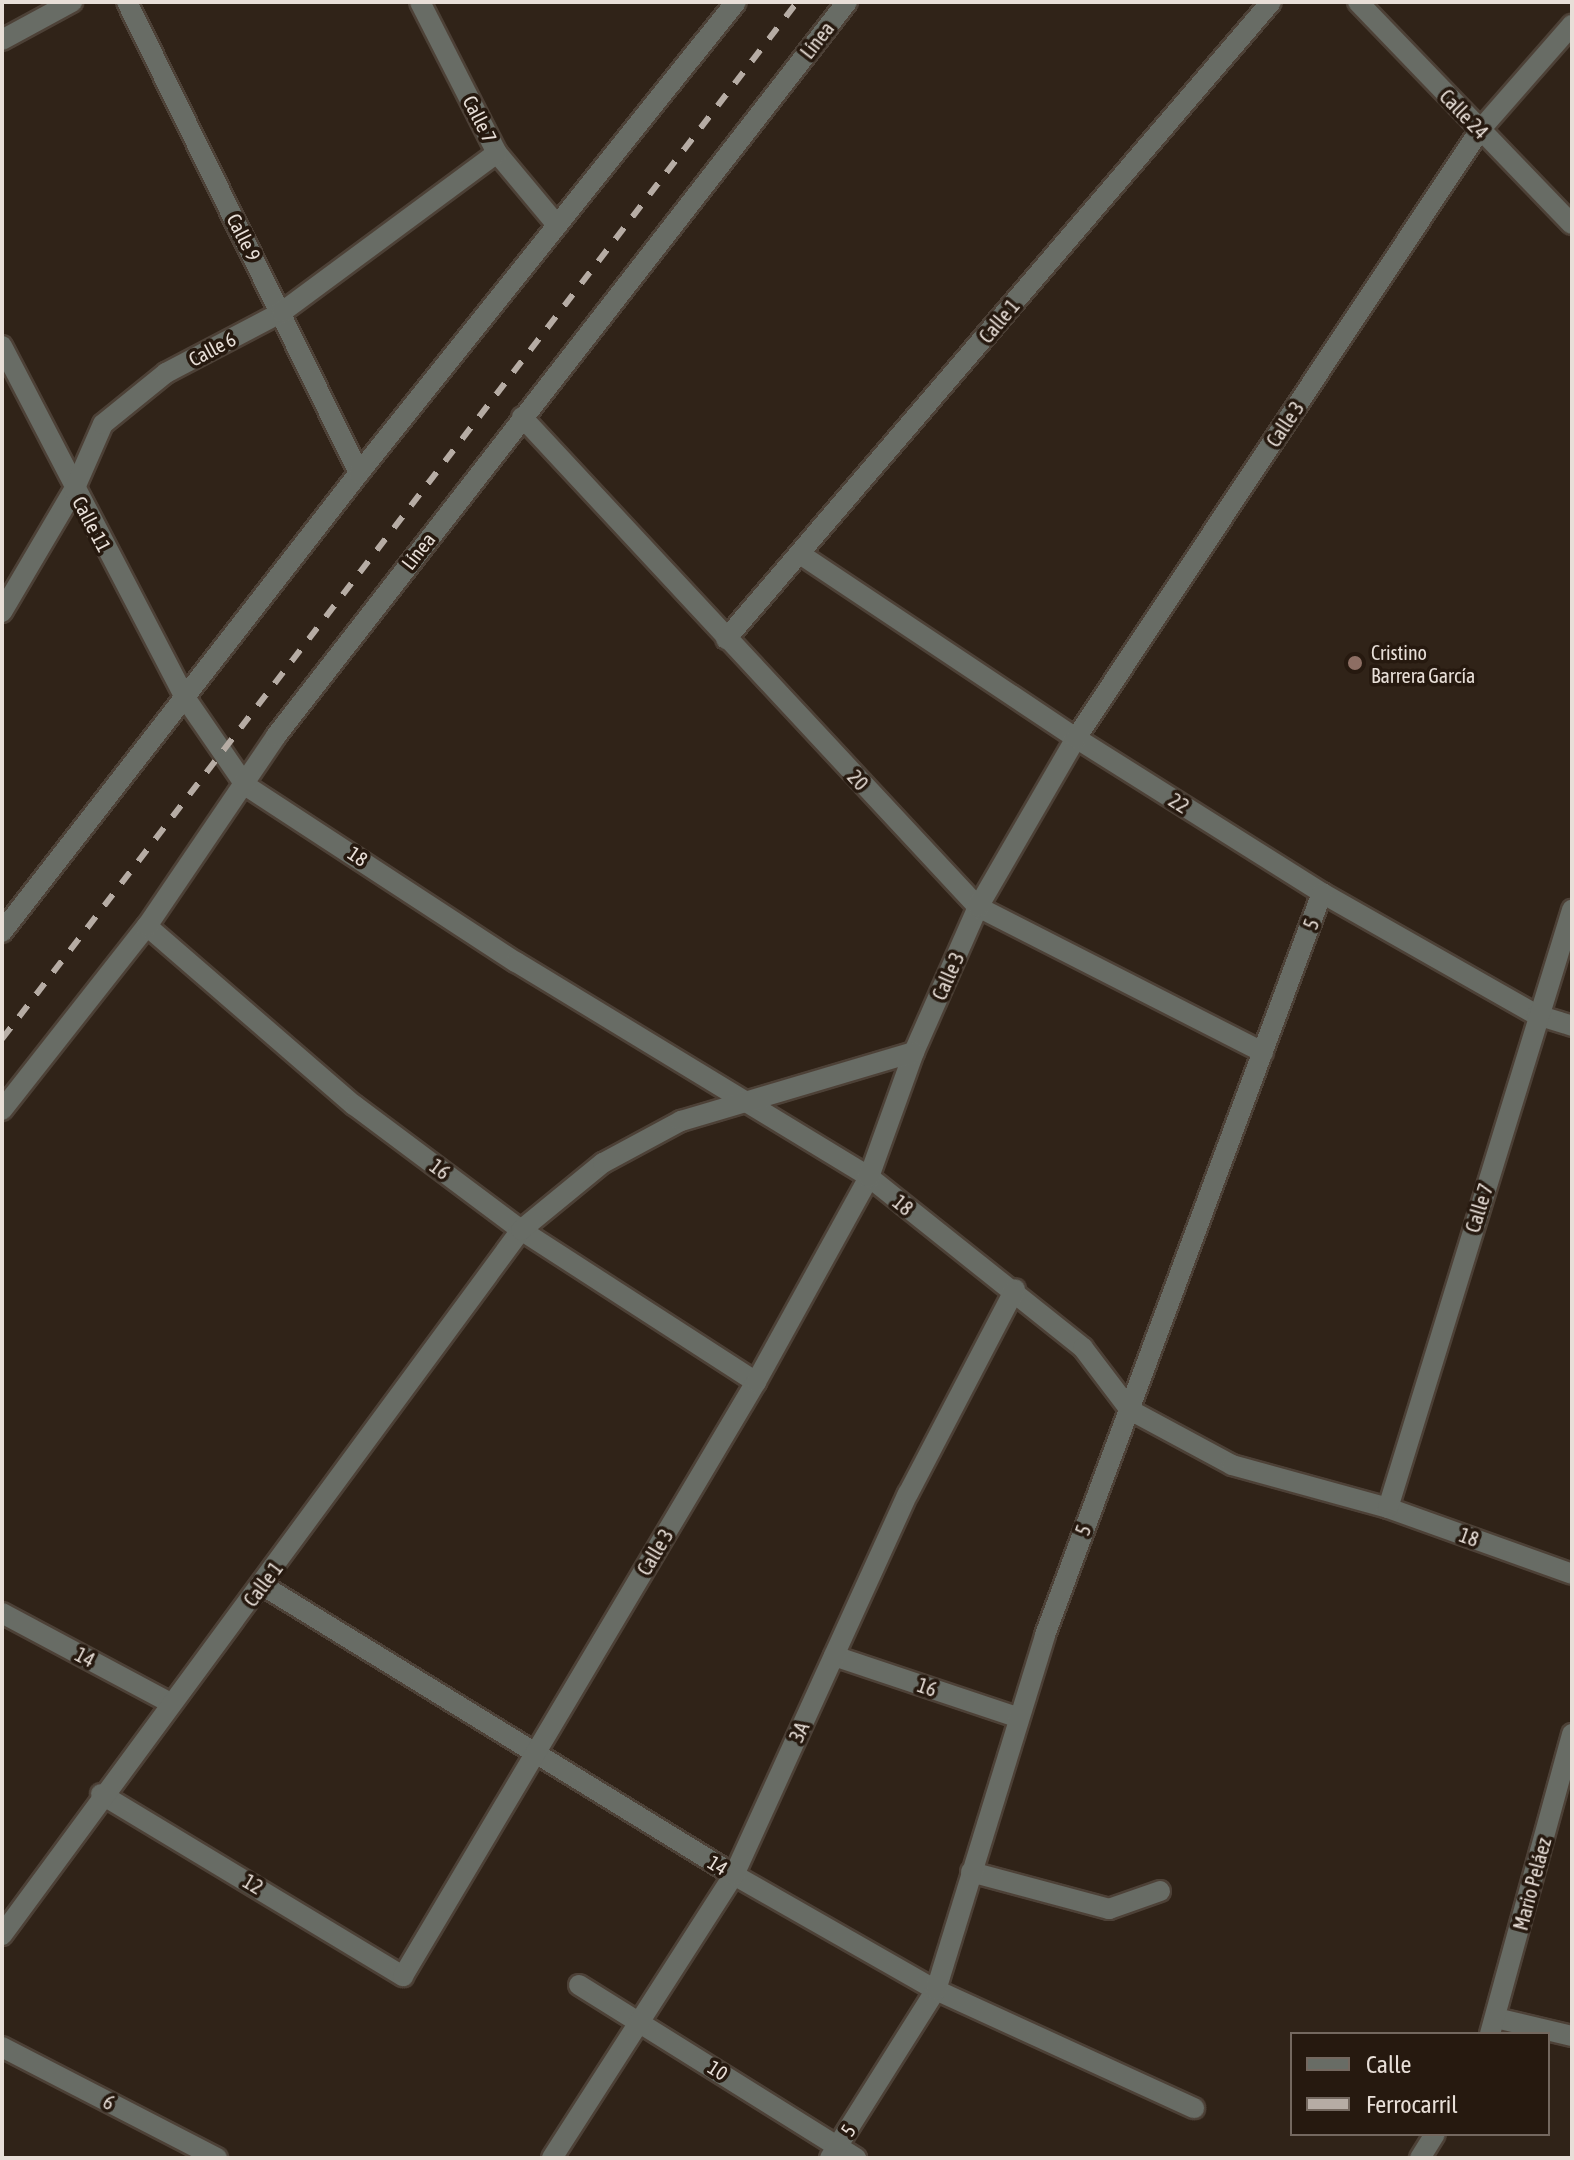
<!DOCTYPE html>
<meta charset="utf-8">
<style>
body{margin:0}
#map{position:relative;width:1574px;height:2160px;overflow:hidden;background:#302318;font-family:"Asap Condensed",sans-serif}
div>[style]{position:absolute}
.roads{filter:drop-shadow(2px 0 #4d4137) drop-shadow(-2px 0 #4d4137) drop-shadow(0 2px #4d4137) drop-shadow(0 -2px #4d4137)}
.minor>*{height:20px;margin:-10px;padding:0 10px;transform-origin:10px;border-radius:10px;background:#686c65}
.rail>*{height:6px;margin-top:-3px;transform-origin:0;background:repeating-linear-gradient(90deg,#b6aca4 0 14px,transparent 0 28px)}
.dots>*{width:22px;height:22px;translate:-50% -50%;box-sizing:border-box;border:4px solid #26190f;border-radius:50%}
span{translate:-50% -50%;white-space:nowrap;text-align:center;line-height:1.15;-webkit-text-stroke:7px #26190f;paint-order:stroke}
.street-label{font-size:20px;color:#e8dfd8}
.poi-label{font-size:20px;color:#e8dfd8}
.left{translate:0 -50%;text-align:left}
.frame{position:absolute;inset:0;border:4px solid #e8dfd8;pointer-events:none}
.legend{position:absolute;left:1290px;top:2032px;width:260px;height:104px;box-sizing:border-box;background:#26190f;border:2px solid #74685f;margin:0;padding:10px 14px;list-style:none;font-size:24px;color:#e8dfd8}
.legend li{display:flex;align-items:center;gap:16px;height:40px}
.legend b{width:40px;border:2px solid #74685f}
</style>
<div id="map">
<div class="roads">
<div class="minor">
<div style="left:127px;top:2px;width:525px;rotate:63.78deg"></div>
<div style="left:420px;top:2px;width:169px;rotate:63deg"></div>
<div style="left:497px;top:153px;width:94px;rotate:50.2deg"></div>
<div style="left:1358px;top:2px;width:308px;rotate:46.1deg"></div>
<div style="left:2px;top:40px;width:80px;rotate:-28.5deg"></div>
<div style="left:2px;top:346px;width:398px;rotate:62.5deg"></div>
<div style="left:186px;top:699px;width:104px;rotate:55.5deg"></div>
<div style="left:245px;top:785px;width:324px;rotate:33.2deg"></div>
<div style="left:516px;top:962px;width:413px;rotate:31.3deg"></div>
<div style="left:869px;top:1177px;width:274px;rotate:38.6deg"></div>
<div style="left:1083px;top:1348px;width:78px;rotate:52.8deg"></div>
<div style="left:1130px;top:1410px;width:116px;rotate:28.3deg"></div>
<div style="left:1232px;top:1465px;width:162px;rotate:15.4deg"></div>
<div style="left:1388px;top:1508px;width:195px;rotate:19.7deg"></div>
<div style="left:522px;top:417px;width:669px;rotate:47.06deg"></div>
<div style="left:978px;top:907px;width:320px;rotate:27deg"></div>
<div style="left:800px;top:554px;width:332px;rotate:33.7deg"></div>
<div style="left:1076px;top:738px;width:291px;rotate:32.2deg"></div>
<div style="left:1322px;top:893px;width:247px;rotate:29.6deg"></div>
<div style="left:1537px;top:1015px;width:37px;rotate:17deg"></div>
<div style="left:2px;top:612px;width:142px;rotate:-59.5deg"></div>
<div style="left:74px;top:490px;width:72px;rotate:-66.3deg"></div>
<div style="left:103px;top:424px;width:81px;rotate:-39deg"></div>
<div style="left:166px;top:373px;width:131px;rotate:-27.7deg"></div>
<div style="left:282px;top:312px;width:267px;rotate:-36.5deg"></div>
<div style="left:726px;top:639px;width:838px;rotate:-49.45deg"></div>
<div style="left:147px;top:926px;width:274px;rotate:40.9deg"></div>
<div style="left:354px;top:1105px;width:209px;rotate:36.8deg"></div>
<div style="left:521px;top:1230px;width:280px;rotate:32.9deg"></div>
<div style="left:2px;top:932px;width:581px;rotate:-52.13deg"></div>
<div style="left:359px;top:473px;width:603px;rotate:-51.33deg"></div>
<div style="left:2px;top:1110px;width:234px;rotate:-51.8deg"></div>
<div style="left:147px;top:926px;width:230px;rotate:-55.8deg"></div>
<div style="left:276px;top:736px;width:930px;rotate:-52.12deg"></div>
<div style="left:1388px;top:1508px;width:626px;rotate:-72.9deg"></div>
<div style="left:262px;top:1585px;width:554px;rotate:31.57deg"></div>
<div style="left:734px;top:1875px;width:232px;rotate:29.7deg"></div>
<div style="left:936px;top:1990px;width:284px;rotate:24.6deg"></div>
<div style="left:2px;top:1613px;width:189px;rotate:28.1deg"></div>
<div style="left:834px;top:1656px;width:195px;rotate:18.5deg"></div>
<div style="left:101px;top:1794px;width:353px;rotate:31.1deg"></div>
<div style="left:403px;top:1976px;width:691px;rotate:-59.28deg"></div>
<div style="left:756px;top:1382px;width:234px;rotate:-61.1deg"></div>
<div style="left:869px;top:1177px;width:133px;rotate:-70.2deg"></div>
<div style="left:914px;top:1052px;width:158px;rotate:-66.2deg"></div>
<div style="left:978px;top:907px;width:195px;rotate:-59.9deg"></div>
<div style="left:1076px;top:738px;width:730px;rotate:-56.4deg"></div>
<div style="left:1480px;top:130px;width:140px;rotate:-48.8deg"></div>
<div style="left:971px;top:1872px;width:143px;rotate:15deg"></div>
<div style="left:1109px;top:1909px;width:54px;rotate:-19.4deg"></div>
<div style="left:2px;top:1935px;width:875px;rotate:-53.64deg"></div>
<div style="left:521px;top:1230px;width:106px;rotate:-39.3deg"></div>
<div style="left:603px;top:1163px;width:89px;rotate:-28.3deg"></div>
<div style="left:681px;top:1121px;width:243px;rotate:-16.5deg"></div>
<div style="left:579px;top:1985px;width:327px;rotate:32deg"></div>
<div style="left:1496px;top:2018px;width:78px;rotate:13.3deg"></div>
<div style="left:1490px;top:2034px;width:311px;rotate:-74.7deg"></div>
<div style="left:2px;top:2047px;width:242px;rotate:27.3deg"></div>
<div style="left:552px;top:2158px;width:336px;rotate:-57.3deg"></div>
<div style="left:734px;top:1875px;width:419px;rotate:-65.5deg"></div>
<div style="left:908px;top:1494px;width:231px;rotate:-62.4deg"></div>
<div style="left:830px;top:2158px;width:199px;rotate:-57.8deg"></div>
<div style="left:936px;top:1990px;width:371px;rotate:-72.9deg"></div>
<div style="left:1045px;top:1635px;width:792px;rotate:-69.53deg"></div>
<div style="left:1420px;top:2158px;width:28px;rotate:-58deg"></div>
</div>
</div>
<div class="rail">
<div style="left:2px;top:1039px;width:1307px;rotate:-52.52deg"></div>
</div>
<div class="dots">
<div style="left:1355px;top:663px;background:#8d6e63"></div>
</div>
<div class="street-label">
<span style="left:817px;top:40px;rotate:-52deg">Línea</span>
<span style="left:1464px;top:114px;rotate:46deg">Calle 24</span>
<span style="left:480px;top:119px;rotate:63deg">Calle 7</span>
<span style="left:244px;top:237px;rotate:63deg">Calle 9</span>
<span style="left:999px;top:321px;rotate:-50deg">Calle 1</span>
<span style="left:212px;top:349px;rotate:-28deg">Calle 6</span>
<span style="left:1285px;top:424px;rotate:-56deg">Calle 3</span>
<span style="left:92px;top:524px;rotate:62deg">Calle 11</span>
<span style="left:418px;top:551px;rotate:-52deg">Línea</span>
<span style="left:858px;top:780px;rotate:47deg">20</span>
<span style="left:1179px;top:803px;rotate:32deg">22</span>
<span style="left:358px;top:856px;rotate:34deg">18</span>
<span style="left:1311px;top:924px;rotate:-70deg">5</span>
<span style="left:948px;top:976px;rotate:-66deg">Calle 3</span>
<span style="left:440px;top:1169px;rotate:37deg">16</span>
<span style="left:903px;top:1205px;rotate:40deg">18</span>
<span style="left:1479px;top:1208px;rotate:-73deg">Calle 7</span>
<span style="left:1083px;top:1530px;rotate:-70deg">5</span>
<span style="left:1469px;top:1537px;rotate:20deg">18</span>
<span style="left:655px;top:1552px;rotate:-59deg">Calle 3</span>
<span style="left:263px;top:1584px;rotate:-53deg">Calle 1</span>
<span style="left:85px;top:1657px;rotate:28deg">14</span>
<span style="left:927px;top:1687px;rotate:19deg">16</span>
<span style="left:799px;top:1732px;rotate:-65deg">3A</span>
<span style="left:718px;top:1865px;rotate:32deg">14</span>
<span style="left:253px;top:1884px;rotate:31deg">12</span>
<span style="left:1532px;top:1884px;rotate:-75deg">Mario Peláez</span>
<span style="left:718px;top:2070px;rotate:33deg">10</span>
<span style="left:109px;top:2102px;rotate:27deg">6</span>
<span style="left:848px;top:2130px;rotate:-58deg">5</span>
</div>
<div class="poi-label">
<span class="left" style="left:1371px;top:664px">Cristino<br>Barrera García</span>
</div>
<div class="frame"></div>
<ul class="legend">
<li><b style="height:10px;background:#686c65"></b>Calle</li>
<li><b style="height:10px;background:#b6aca4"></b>Ferrocarril</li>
</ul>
</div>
